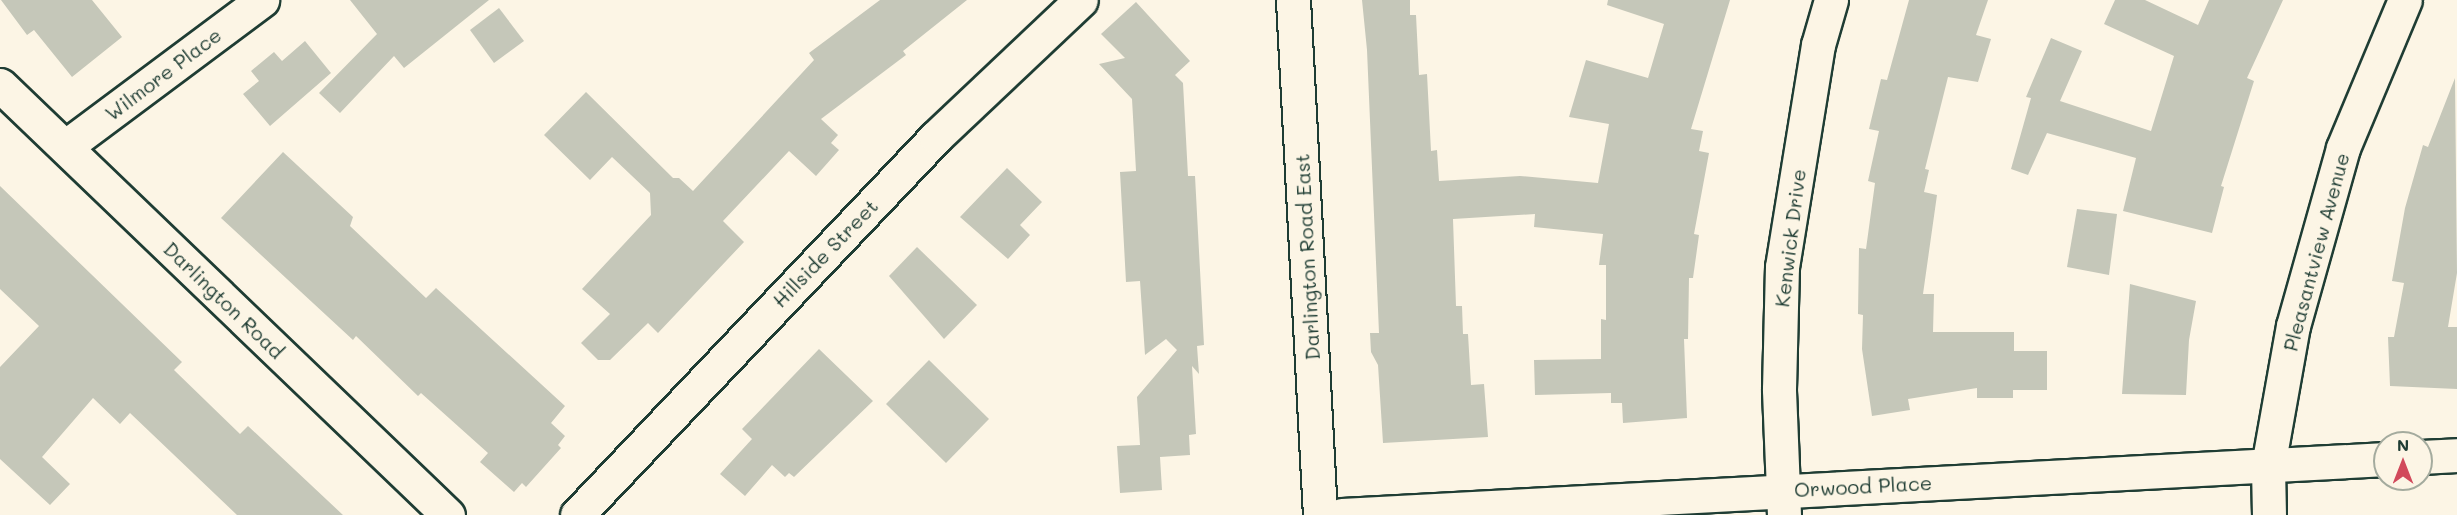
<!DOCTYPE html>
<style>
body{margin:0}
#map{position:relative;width:2457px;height:515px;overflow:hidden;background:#fcf5e5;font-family:Mali,sans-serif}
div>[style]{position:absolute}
.building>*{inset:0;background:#c5c7b9}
.roads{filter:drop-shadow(2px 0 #1f3d34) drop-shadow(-2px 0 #1f3d34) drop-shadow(0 2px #1f3d34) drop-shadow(0 -2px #1f3d34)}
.minor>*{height:33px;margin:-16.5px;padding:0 16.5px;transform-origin:16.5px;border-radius:16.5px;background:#fcf5e5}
span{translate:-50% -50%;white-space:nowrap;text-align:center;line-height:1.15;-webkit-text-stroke:4.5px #fcf5e5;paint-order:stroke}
.street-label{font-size:20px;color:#1f3d34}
.north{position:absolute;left:2373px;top:431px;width:60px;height:60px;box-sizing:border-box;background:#fcf5e5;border:2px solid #a4ab9e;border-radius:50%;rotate:0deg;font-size:16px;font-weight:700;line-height:24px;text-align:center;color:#1f3d34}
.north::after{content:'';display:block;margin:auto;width:21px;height:27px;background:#d1495b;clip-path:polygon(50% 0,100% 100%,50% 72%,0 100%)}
</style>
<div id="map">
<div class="building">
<div style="clip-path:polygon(1px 0,92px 0,122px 37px,72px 77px,34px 30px,27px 35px)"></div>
<div style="clip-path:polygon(350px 0,489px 0,404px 68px,394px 56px,340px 113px,319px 93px,377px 34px)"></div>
<div style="clip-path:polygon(880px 0,967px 0,903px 51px,906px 55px,821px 119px,838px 135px,831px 143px,839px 150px,816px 176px,789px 151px,723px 221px,744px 242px,658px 333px,648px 323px,610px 360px,598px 360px,581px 343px,610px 314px,582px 289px,651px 215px,650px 193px,612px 157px,590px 180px,544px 135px,586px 92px,673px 178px,679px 178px,693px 191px,814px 60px,809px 53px)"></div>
<div style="clip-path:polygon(1362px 0,1410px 0,1410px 15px,1416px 15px,1419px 75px,1427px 74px,1431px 151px,1437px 150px,1439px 181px,1520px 176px,1598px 183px,1609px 124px,1569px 117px,1586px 60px,1648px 78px,1664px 24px,1607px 5px,1608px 0,1730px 0,1691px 129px,1703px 131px,1699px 151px,1709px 153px,1694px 234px,1699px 235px,1693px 278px,1689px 278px,1688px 339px,1684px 339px,1687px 418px,1623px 423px,1622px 403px,1611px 403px,1611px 393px,1535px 395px,1534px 360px,1601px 359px,1601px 319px,1606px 320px,1606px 265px,1599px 265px,1603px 234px,1534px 227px,1535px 214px,1453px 219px,1456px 306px,1462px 306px,1463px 334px,1468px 334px,1471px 385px,1484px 384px,1488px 437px,1383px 443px,1378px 365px,1371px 352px,1370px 333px,1379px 333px,1367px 50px)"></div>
<div style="clip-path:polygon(1909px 0,1988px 0,1976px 35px,1991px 39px,1978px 82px,1948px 77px,1925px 169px,1929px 170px,1924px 192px,1937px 195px,1923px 294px,1934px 294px,1933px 332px,2014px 332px,2014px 351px,2047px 351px,2047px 390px,2013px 390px,2013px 398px,1977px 398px,1977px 388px,1908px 399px,1910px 410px,1872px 416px,1862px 349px,1863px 315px,1858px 314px,1859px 248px,1866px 249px,1875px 183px,1868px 181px,1879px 131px,1869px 129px,1881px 79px,1887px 80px)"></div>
<div style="clip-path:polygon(2115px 0,2145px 0,2198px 25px,2209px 0,2283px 0,2247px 78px,2254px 81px,2221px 186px,2224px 187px,2212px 233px,2123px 211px,2136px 158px,2047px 133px,2028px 175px,2011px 169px,2031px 98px,2026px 97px,2051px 38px,2082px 51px,2060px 101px,2151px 131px,2174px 56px,2104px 24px)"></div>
<div style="clip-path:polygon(1136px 2px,1190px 61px,1175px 75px,1183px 83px,1188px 176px,1195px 176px,1204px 345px,1197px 346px,1199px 374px,1192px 366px,1196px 434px,1189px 435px,1190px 455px,1160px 457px,1162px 490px,1120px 493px,1117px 446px,1140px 445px,1137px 397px,1177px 350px,1166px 339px,1145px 355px,1140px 281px,1126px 282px,1120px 172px,1136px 171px,1132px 99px,1099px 64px,1125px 58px,1101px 34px)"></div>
<div style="clip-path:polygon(499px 8px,524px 41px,494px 63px,470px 30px)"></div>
<div style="clip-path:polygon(305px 41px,331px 73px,270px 126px,243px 94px,259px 81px,251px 71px,274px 52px,282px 61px)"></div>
<div style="clip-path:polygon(2455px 78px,2457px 273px,2448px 327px,2457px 327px,2457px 389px,2390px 386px,2388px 337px,2394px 337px,2404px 283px,2392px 281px,2405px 208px,2423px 145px,2428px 147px)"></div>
<div style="clip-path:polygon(283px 152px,353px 217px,350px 226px,426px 298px,436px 288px,565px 406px,551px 423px,565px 436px,558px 445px,561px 448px,526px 487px,522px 483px,514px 492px,480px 462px,488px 453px,421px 393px,418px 396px,356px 336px,353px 340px,221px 218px)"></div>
<div style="clip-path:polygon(1007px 168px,1042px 202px,1020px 225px,1030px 235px,1008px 259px,960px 217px)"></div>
<div style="clip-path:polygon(0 186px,182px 362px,174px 370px,240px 434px,248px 426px,343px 515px,237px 515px,130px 413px,120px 424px,93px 398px,42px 457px,70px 484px,50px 505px,0 459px,0 367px,39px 326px,0 289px)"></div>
<div style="clip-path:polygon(2077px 209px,2117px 214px,2109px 275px,2067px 267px)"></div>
<div style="clip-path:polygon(917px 247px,977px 305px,944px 339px,889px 276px)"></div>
<div style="clip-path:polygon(2130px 284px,2196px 301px,2189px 340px,2186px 395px,2122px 394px)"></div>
<div style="clip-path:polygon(819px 349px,873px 401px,794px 477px,789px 473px,785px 477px,772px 465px,745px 496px,720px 474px,752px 439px,742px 429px)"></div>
<div style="clip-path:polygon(929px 360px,989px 419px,946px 463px,886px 404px)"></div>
</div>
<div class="roads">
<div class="minor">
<div style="left:1293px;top:0;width:516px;rotate:87deg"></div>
<div style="left:0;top:85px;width:621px;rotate:43.83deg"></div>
<div style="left:65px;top:147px;width:246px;rotate:-36.7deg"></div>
<div style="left:2421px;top:457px;width:36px;rotate:-3deg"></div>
<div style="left:577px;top:515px;width:521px;rotate:-46.48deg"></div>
<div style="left:936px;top:137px;width:199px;rotate:-43.4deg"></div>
<div style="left:1342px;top:515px;width:1045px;rotate:-3.07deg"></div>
<div style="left:1784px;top:515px;width:126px;rotate:-92.3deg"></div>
<div style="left:1779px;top:389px;width:122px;rotate:-88.6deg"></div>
<div style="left:1782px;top:267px;width:225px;rotate:-80.8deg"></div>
<div style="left:1818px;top:45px;width:47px;rotate:-73.9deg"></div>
<div style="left:2269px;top:515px;width:49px;rotate:-91.2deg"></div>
<div style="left:2268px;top:466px;width:142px;rotate:-79.9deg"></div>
<div style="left:2293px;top:326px;width:185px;rotate:-74.3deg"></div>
<div style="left:2343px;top:148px;width:160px;rotate:-67.3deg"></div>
</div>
</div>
<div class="street-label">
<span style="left:163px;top:74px;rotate:-37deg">Wilmore Place</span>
<span style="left:1790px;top:238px;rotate:-83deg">Kenwick Drive</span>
<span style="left:2316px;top:252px;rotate:-75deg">Pleasantview Avenue</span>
<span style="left:825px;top:253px;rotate:-46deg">Hillside Street</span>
<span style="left:1307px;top:257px;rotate:-93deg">Darlington Road East</span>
<span style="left:224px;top:300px;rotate:44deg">Darlington Road</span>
<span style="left:1863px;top:486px;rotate:-3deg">Orwood Place</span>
</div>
<div class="north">N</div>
</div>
